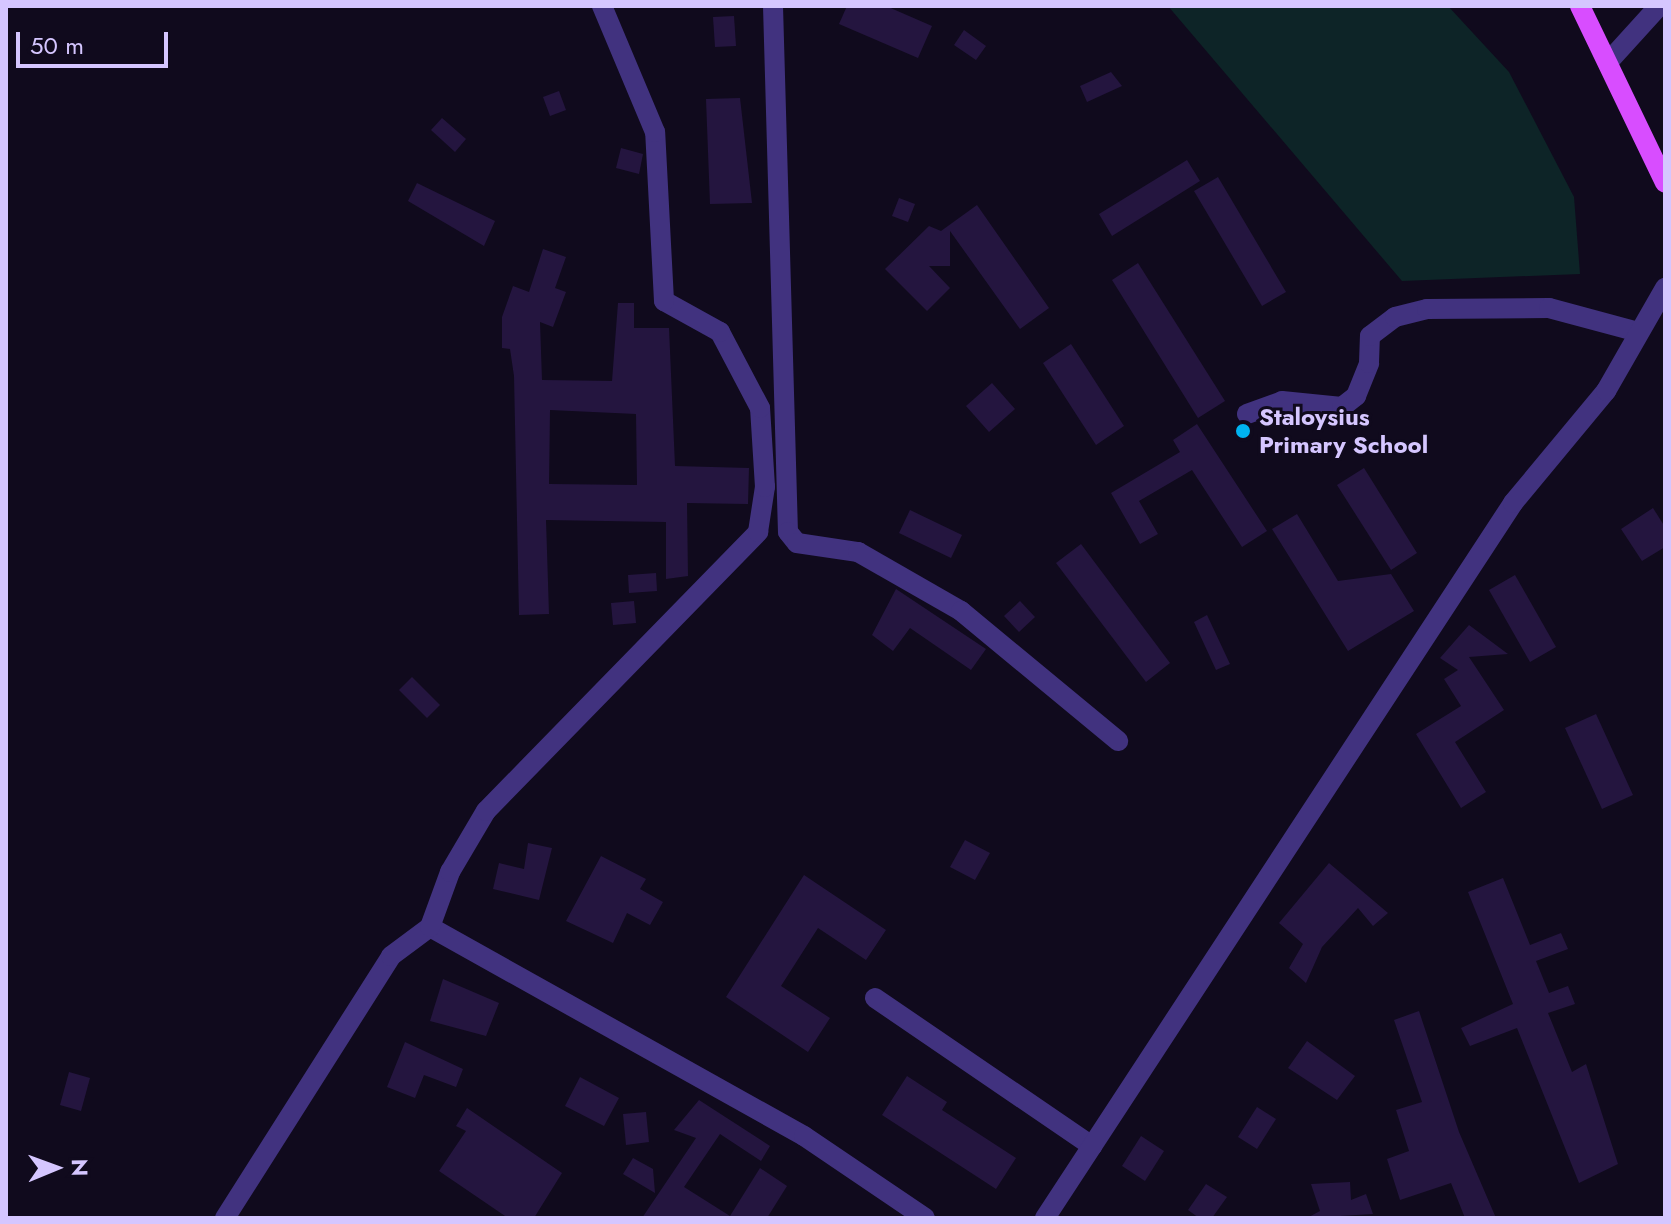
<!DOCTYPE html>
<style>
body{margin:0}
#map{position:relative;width:1671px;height:1224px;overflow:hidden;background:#100a1d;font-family:Jost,sans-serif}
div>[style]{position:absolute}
.green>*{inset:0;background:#0d2427}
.building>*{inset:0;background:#24153f}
.minor>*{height:20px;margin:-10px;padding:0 10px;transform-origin:10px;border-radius:10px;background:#41327f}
.major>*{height:20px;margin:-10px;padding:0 10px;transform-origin:10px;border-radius:10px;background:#d84dff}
.dots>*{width:22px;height:22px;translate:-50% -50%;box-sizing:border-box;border:4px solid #100a1d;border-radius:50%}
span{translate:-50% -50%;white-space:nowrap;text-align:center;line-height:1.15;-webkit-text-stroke:6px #100a1d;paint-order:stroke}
.poi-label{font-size:24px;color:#d5c6ff;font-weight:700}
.left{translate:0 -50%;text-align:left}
.frame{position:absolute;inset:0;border:8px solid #d5c6ff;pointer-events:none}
.north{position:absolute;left:16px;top:1128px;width:80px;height:80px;-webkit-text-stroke:6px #100a1d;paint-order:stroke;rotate:89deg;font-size:22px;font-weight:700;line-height:32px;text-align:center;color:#d5c6ff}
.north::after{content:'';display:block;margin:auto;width:28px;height:36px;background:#d5c6ff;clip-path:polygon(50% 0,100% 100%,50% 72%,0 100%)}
.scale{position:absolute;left:16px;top:32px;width:152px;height:36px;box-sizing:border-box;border:4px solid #d5c6ff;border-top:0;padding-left:10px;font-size:24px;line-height:28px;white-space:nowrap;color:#d5c6ff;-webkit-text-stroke:6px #100a1d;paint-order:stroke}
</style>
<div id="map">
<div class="green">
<div style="clip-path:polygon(1168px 6px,1448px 6px,1509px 72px,1574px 197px,1580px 274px,1402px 281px)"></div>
</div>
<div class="building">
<div style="clip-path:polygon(847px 6px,886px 6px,932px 26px,918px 58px,839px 24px)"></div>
<div style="clip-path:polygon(734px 16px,736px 46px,715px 47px,713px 17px)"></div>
<div style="clip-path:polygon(964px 30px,986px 46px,976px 60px,954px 45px)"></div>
<div style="clip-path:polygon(1111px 72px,1122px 86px,1087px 102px,1080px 86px)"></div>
<div style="clip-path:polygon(559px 91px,566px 110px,550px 116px,543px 97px)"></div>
<div style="clip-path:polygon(740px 98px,752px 203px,710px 204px,706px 99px)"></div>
<div style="clip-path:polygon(442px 118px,466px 139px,455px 152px,431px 130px)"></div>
<div style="clip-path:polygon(621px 148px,643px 154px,639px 174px,616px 168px)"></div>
<div style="clip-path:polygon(1187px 160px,1200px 181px,1112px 236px,1099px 214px)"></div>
<div style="clip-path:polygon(1218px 177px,1286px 292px,1262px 306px,1194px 191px)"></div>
<div style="clip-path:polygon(417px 183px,495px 221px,484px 246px,408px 201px)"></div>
<div style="clip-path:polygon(899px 198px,915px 204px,908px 222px,892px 216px)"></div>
<div style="clip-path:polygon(977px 205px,1049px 308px,1020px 329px,950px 231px,950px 266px,929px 266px,950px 288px,927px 311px,885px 269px,929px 226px,941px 231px)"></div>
<div style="clip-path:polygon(evenodd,543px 249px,566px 257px,555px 288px,566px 292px,553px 327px,540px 322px,542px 380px,612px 381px,618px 303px,634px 303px,634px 328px,669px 328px,675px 466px,749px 468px,748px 504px,687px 503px,688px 576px,666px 579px,666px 522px,546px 520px,549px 614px,519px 615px,514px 376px,510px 349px,502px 348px,502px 317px,513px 286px,529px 292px,543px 249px,550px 410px,636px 414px,637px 485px,549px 484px,550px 410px)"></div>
<div style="clip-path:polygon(1138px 263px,1225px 401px,1198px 418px,1112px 280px)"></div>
<div style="clip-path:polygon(1071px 344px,1124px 426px,1096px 445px,1043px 363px)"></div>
<div style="clip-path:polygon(992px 383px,1015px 409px,989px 432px,966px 406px)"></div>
<div style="clip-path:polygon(1197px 424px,1267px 531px,1242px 547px,1192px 470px,1139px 501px,1158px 534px,1140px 544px,1111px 493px,1180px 452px,1173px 440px)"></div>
<div style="clip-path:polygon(1364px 468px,1417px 553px,1391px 570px,1337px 485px)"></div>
<div style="clip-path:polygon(1653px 508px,1665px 527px,1665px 547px,1642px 561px,1621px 529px)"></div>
<div style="clip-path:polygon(910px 510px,962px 535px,951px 558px,899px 533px)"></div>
<div style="clip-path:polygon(1297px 514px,1338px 581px,1391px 574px,1414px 611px,1348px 651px,1272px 529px)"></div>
<div style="clip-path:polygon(1081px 544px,1170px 663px,1146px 682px,1056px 563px)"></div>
<div style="clip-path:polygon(656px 573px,657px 591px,629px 593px,628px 575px)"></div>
<div style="clip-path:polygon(1515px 575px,1556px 647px,1530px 662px,1489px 590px)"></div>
<div style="clip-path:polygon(896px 589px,986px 649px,971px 670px,910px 628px,893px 651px,872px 635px)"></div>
<div style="clip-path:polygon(634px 601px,636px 623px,613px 625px,611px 603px)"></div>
<div style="clip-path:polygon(1020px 601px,1035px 617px,1019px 632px,1004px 616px)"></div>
<div style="clip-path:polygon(1207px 615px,1230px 664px,1216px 670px,1194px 622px)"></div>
<div style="clip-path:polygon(1469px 625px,1508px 654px,1469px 657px,1504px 710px,1455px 742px,1486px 792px,1461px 808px,1416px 734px,1461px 706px,1444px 679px,1458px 670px,1440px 658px)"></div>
<div style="clip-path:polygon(412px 677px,440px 705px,427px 718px,399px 690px)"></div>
<div style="clip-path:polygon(1596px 714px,1633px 795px,1602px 809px,1565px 728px)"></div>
<div style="clip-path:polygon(965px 840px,990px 853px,975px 880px,950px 867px)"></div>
<div style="clip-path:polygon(528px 843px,552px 848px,539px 900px,493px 889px,499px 863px,524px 869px)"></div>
<div style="clip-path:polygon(601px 856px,646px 879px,640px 889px,663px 902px,650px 925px,627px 913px,613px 943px,566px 921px)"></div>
<div style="clip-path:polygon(1329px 863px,1388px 913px,1373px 926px,1358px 908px,1322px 947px,1306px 983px,1289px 968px,1303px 944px,1279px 923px)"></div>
<div style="clip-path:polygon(804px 875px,886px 930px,866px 960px,818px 928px,781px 986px,830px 1018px,808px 1052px,726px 997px)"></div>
<div style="clip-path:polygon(1503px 878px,1530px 945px,1561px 933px,1568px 949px,1536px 961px,1549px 993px,1568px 986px,1575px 1004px,1548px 1013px,1572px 1072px,1586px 1064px,1618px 1164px,1579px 1183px,1517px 1028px,1470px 1046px,1461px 1028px,1513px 1004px,1468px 892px)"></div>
<div style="clip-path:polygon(443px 979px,499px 1003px,486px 1036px,430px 1021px)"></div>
<div style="clip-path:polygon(1419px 1011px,1459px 1132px,1496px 1218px,1465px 1218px,1451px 1183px,1400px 1200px,1387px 1159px,1409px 1151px,1396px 1110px,1422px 1102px,1394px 1020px)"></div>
<div style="clip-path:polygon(1307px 1041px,1355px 1076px,1337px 1100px,1288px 1068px)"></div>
<div style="clip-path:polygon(405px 1042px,463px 1069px,456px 1087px,424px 1075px,415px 1098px,387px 1087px)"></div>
<div style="clip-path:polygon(69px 1072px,90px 1078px,81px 1111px,60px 1105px)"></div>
<div style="clip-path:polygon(907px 1076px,947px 1102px,942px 1110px,1016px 1158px,996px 1189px,882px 1115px)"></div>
<div style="clip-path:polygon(580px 1077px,619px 1098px,604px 1126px,565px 1106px)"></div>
<div style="clip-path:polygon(699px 1100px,770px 1146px,761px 1161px,720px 1134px,684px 1187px,730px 1216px,760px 1168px,787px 1186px,767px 1218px,642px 1218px,696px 1138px,674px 1130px)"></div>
<div style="clip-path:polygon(1257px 1107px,1276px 1119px,1257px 1149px,1238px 1137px)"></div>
<div style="clip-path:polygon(467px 1108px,562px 1173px,534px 1218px,508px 1218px,439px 1171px,466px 1131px,456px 1126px)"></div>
<div style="clip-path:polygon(646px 1112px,649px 1142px,626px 1145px,623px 1114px)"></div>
<div style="clip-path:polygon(1141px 1136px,1164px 1151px,1145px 1181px,1122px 1166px)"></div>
<div style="clip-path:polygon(633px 1158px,653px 1169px,655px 1193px,623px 1174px)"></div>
<div style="clip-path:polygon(1350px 1182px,1351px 1200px,1366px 1194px,1373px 1214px,1307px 1218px,1320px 1211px,1311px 1184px)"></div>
<div style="clip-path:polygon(1206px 1184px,1227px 1197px,1212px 1218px,1199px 1218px,1188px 1210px)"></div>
</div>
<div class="minor">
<div style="left:773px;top:6px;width:526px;rotate:88.37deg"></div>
<div style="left:788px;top:532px;width:14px;rotate:51deg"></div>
<div style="left:797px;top:543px;width:62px;rotate:8.4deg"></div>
<div style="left:858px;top:552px;width:119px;rotate:29.8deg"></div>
<div style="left:961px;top:611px;width:204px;rotate:39.6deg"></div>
<div style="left:1610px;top:60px;width:73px;rotate:-47.8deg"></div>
<div style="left:1247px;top:414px;width:37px;rotate:-20deg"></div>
<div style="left:1282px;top:401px;width:60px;rotate:5.7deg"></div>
<div style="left:1342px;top:407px;width:18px;rotate:-38deg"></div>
<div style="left:1356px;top:396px;width:35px;rotate:-68deg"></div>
<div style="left:1369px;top:363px;width:27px;rotate:-88deg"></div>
<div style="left:1370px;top:336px;width:31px;rotate:-37deg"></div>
<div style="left:1395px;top:317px;width:33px;rotate:-14deg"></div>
<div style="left:1427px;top:309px;width:122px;rotate:-0.5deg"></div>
<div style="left:1549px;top:308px;width:92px;rotate:15.1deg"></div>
<div style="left:430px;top:927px;width:428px;rotate:29.2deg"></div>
<div style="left:804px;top:1136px;width:146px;rotate:34.1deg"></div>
<div style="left:875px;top:998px;width:263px;rotate:34.3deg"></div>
<div style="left:225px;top:1218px;width:310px;rotate:-57.6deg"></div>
<div style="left:391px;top:956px;width:49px;rotate:-36.6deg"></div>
<div style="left:430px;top:927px;width:59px;rotate:-70deg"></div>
<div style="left:450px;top:872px;width:71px;rotate:-59.5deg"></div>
<div style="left:486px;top:811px;width:390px;rotate:-45.7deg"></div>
<div style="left:758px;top:532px;width:46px;rotate:-81.2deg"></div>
<div style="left:765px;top:487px;width:79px;rotate:-93.6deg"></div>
<div style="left:760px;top:408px;width:86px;rotate:-117.8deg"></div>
<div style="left:720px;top:332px;width:64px;rotate:-151deg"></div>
<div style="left:664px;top:301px;width:169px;rotate:-93deg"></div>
<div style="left:655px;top:132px;width:137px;rotate:-112.8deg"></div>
<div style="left:1045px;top:1218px;width:855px;rotate:-56.79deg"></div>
<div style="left:1513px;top:503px;width:146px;rotate:-50.3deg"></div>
<div style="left:1606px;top:391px;width:119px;rotate:-60.2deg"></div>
</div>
<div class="major">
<div style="left:1580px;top:6px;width:196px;rotate:64.3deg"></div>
</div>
<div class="dots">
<div style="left:1243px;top:431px;background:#00b3f1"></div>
</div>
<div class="poi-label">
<span class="left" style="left:1259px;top:431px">Staloysius<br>Primary School</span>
</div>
<div class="frame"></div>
<div class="north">N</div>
<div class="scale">50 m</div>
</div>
